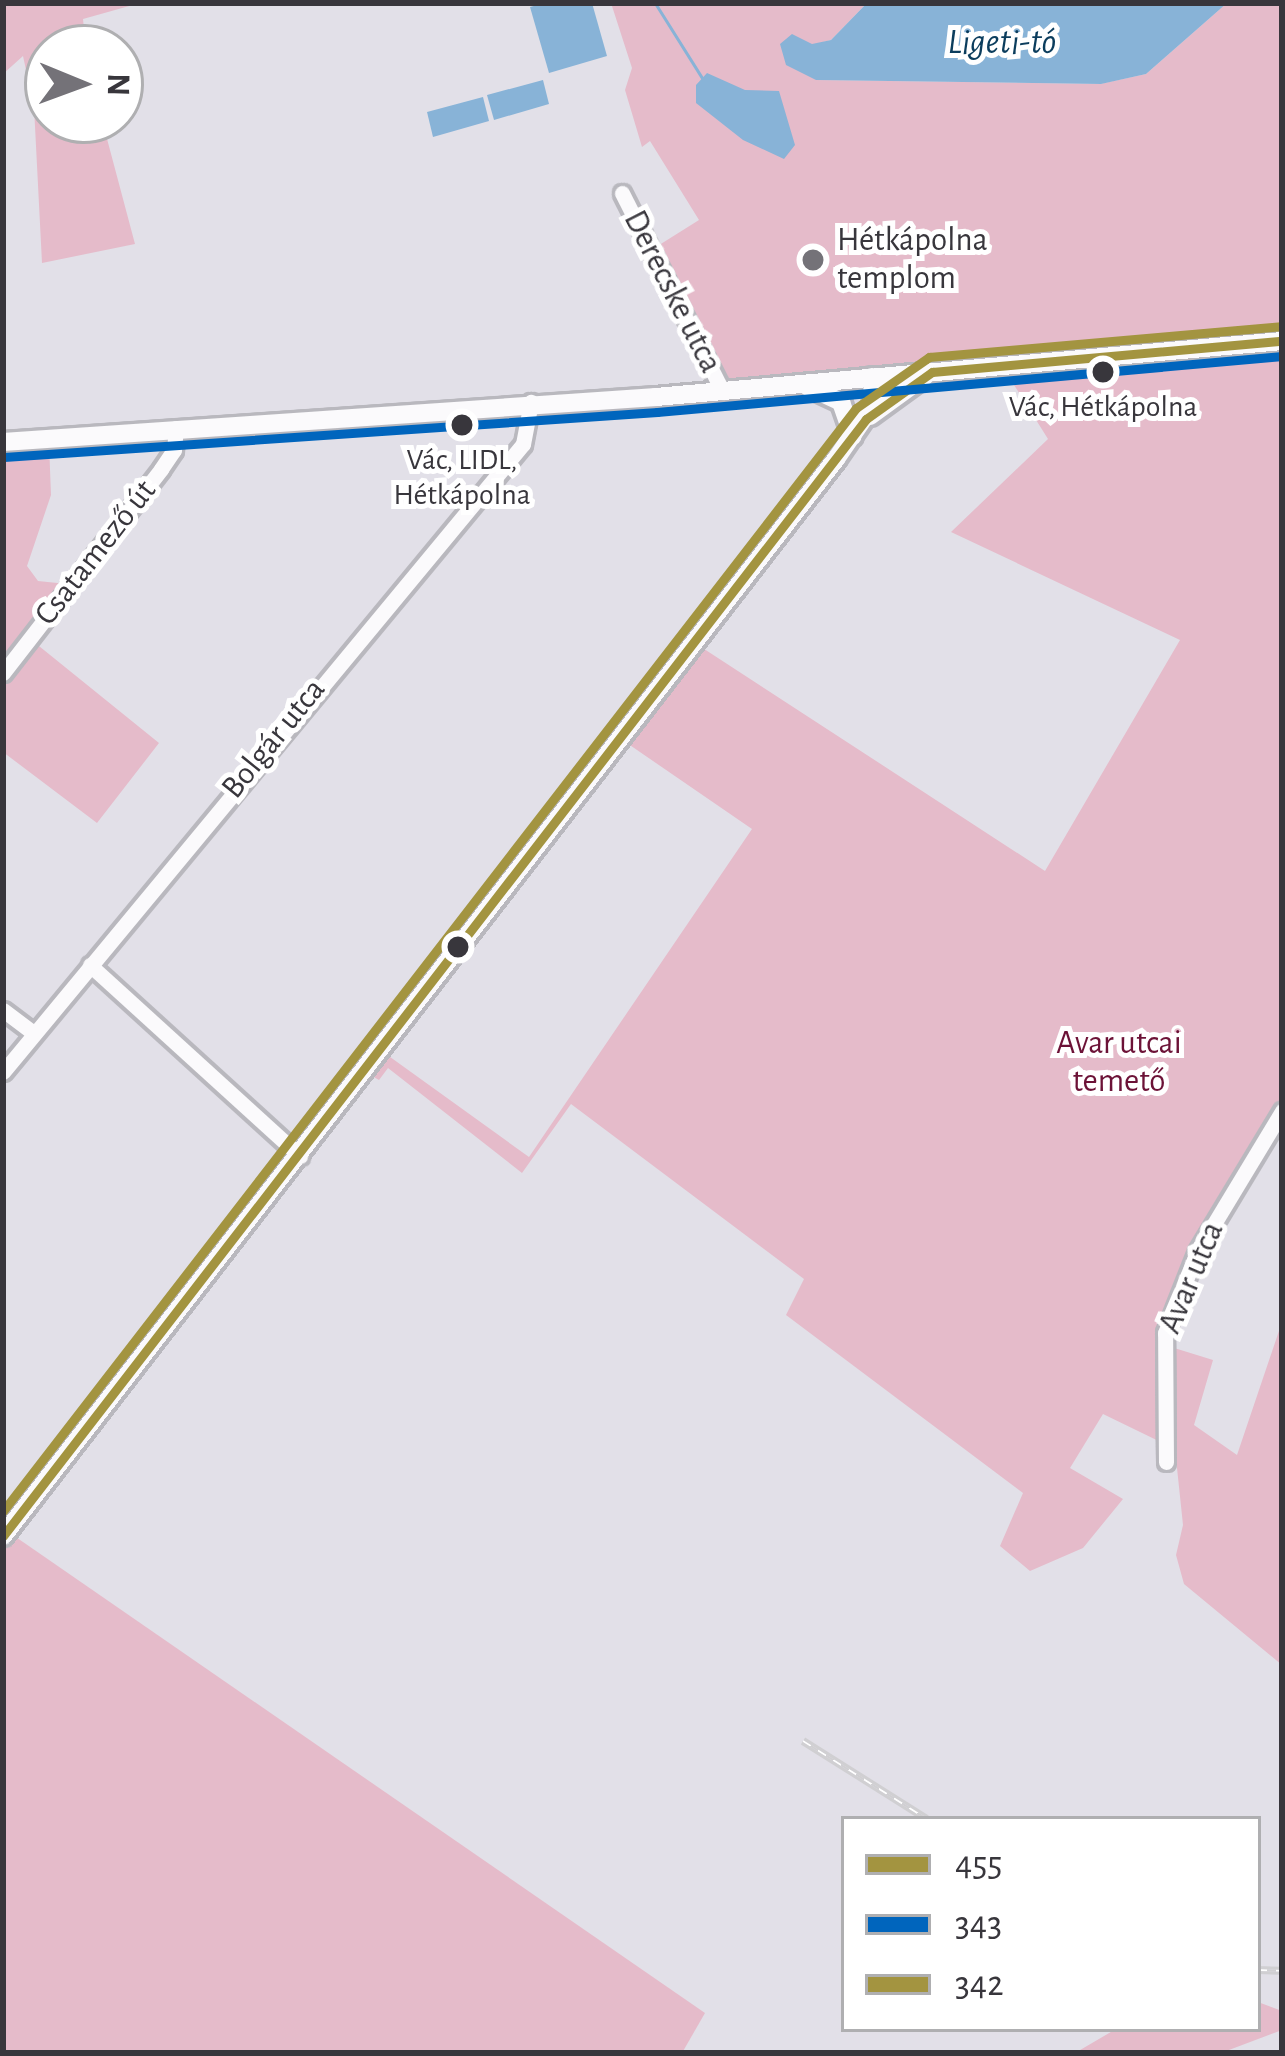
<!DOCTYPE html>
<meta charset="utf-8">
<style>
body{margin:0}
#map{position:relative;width:1285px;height:2056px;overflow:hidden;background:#e2e0e8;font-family:"Alegreya Sans",sans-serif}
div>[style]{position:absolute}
.green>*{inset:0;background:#e5bbca}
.water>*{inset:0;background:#88b3d7}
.stream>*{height:3px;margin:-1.5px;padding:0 1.5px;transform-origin:1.5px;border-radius:1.5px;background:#88b3d7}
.roads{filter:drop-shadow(3px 0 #b9b8be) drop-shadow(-3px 0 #b9b8be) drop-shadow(0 3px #b9b8be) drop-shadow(0 -3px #b9b8be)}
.minor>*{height:15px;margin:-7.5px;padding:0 7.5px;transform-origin:7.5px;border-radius:7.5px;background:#fbfafc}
.major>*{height:18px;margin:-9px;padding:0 9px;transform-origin:9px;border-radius:9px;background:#fbfafc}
.rail>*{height:8px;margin-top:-4px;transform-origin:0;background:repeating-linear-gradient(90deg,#fff 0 9px,#d0cfd2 0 18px);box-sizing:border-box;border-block:3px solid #d0cfd2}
.bus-1>*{height:9px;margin:-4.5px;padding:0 4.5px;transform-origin:4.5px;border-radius:4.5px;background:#a39440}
.bus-2>*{height:9px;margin:-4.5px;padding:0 4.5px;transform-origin:4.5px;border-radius:4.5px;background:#0065bd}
.bus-3>*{height:9px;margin:-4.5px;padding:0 4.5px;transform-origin:4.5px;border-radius:4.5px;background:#a39440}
.dots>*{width:33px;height:33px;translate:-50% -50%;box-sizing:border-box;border:6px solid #fff;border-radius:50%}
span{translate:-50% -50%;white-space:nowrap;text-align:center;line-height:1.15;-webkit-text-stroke:10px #fff;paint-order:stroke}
.bus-label{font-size:30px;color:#38363c}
.poi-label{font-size:33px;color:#38363c}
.left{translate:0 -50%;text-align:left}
.street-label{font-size:33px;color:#38363c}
.park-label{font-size:33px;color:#6c1237}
.water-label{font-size:36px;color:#0b3d5d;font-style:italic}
.frame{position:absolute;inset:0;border:6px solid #38363c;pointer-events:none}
.legend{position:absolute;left:841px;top:1816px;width:420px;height:216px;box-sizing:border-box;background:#fff;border:3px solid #afafb1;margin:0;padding:15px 21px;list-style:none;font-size:36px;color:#38363c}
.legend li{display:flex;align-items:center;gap:24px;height:60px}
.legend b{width:60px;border:3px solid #afafb1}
.north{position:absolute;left:24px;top:24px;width:120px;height:120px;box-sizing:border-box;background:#fff;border:3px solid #afafb1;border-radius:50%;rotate:91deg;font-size:33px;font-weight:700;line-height:48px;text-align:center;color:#38363c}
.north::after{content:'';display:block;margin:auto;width:42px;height:54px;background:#747278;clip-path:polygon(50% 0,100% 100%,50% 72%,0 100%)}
</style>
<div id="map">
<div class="green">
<div style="clip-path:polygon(3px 3px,140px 3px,83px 19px,86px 48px,48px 48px,48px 120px,102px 120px,135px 244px,42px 263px,34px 107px,23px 56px,3px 74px)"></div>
<div style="clip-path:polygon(611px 3px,867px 3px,831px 40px,812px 45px,816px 80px,1100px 84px,1146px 74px,1227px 3px,1282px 3px,1282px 1102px,1200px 1237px,1160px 1329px,1171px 1347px,1213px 1360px,1194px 1425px,1237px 1455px,1282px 1322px,1282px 1665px,1184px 1584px,1176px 1555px,1183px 1525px,1175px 1449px,1103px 1414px,1070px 1468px,1123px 1499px,1083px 1548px,1030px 1571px,1000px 1546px,1023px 1493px,786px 1315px,804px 1279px,571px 1104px,522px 1173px,388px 1068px,379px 1080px,363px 1071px,379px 1049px,529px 1157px,752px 829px,621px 739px,698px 645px,1045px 871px,1180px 640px,951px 532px,1048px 439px,1004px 369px,729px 395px,656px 247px,699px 220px,650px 141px,642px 147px,625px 90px,632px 68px)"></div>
<div style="clip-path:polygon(49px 443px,51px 495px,27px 566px,38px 581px,77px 585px,34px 642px,159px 743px,97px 823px,3px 752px,3px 446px)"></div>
<div style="clip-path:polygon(10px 1533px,705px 2013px,682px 2053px,3px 2053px,3px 1542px)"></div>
<div style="clip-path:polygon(1258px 2002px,1282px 2011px,1282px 2030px,1221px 2053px,1075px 2053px,1116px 2029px,1258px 2029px)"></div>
</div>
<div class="water">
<div style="clip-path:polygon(545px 3px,592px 3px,607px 56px,549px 73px,530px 7px)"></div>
<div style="clip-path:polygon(867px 3px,1227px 3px,1146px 74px,1101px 84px,816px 80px,786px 65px,780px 44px,792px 34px,812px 44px,831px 40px)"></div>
<div style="clip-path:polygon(707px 73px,745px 90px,779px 91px,795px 145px,784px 159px,743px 140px,696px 103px,696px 85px)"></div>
<div style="clip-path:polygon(543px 80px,549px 104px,494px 120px,487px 95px)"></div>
<div style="clip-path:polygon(483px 97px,489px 121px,433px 137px,427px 112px)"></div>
</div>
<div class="stream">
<div style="left:655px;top:3px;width:89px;rotate:57.9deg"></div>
</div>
<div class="roads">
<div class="minor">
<div style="left:622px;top:193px;width:223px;rotate:63.1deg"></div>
<div style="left:3px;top:673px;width:258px;rotate:-52.2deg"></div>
<div style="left:161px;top:469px;width:23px;rotate:-56deg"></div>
<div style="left:174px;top:450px;width:22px;rotate:-85deg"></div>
<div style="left:90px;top:965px;width:284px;rotate:42.3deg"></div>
<div style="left:3px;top:1010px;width:39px;rotate:37deg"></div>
<div style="left:3px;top:1072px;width:815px;rotate:-50.37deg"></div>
<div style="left:523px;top:444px;width:43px;rotate:-79.2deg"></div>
<div style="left:1166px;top:1462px;width:129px;rotate:-90.4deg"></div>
<div style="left:1165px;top:1333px;width:87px;rotate:-68.4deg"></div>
<div style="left:1197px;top:1252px;width:165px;rotate:-58.9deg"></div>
</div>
<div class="major">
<div style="left:807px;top:386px;width:38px;rotate:25deg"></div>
<div style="left:841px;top:402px;width:36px;rotate:71deg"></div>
<div style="left:870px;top:416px;width:68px;rotate:-36deg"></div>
<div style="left:3px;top:442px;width:655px;rotate:-3.94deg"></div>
<div style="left:656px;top:397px;width:628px;rotate:-5.11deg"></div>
<div style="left:3px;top:1536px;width:1362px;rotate:-52.28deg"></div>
<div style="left:836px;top:459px;width:65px;rotate:-55.6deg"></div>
<div style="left:873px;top:405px;width:28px;rotate:-92deg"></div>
</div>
</div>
<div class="rail">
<div style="left:803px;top:1741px;width:146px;rotate:32.2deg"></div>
<div style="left:1258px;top:1970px;width:24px;rotate:2deg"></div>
</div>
<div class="bus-1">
<div style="left:3px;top:1536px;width:1412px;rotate:-52.31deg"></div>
<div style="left:866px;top:419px;width:81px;rotate:-35.5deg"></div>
<div style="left:932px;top:372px;width:351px;rotate:-5.1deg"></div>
</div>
<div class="bus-2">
<div style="left:4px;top:457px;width:655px;rotate:-3.94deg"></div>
<div style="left:657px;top:412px;width:628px;rotate:-5.12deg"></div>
</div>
<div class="bus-3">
<div style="left:3px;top:1511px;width:1394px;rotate:-52.28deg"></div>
<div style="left:856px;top:408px;width:89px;rotate:-34.9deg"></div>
<div style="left:929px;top:357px;width:353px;rotate:-5deg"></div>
</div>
<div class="dots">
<div style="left:813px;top:260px;background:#747278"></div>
<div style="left:1103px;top:372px;background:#38363c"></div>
<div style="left:462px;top:425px;background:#38363c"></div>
<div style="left:458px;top:947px;background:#38363c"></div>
</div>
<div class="bus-label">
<span style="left:1103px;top:407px">Vác, Hétkápolna</span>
<span style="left:462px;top:477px">Vác, LIDL,<br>Hétkápolna</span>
</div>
<div class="poi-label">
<span class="left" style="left:837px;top:260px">Hétkápolna<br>templom</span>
</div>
<div class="street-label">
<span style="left:672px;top:292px;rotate:63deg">Derecske utca</span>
<span style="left:96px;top:553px;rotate:-52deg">Csatamező út</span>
<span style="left:274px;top:739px;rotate:-51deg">Bolgár utca</span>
<span style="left:1192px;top:1278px;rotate:-67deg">Avar utca</span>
</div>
<div class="park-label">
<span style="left:1119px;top:1063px">Avar utcai<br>temető</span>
</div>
<div class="water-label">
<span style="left:1002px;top:43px">Ligeti-tó</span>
</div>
<div class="frame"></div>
<ul class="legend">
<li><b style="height:15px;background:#a39440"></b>455</li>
<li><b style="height:15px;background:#0065bd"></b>343</li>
<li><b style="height:15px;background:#a39440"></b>342</li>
</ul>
<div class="north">N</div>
</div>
